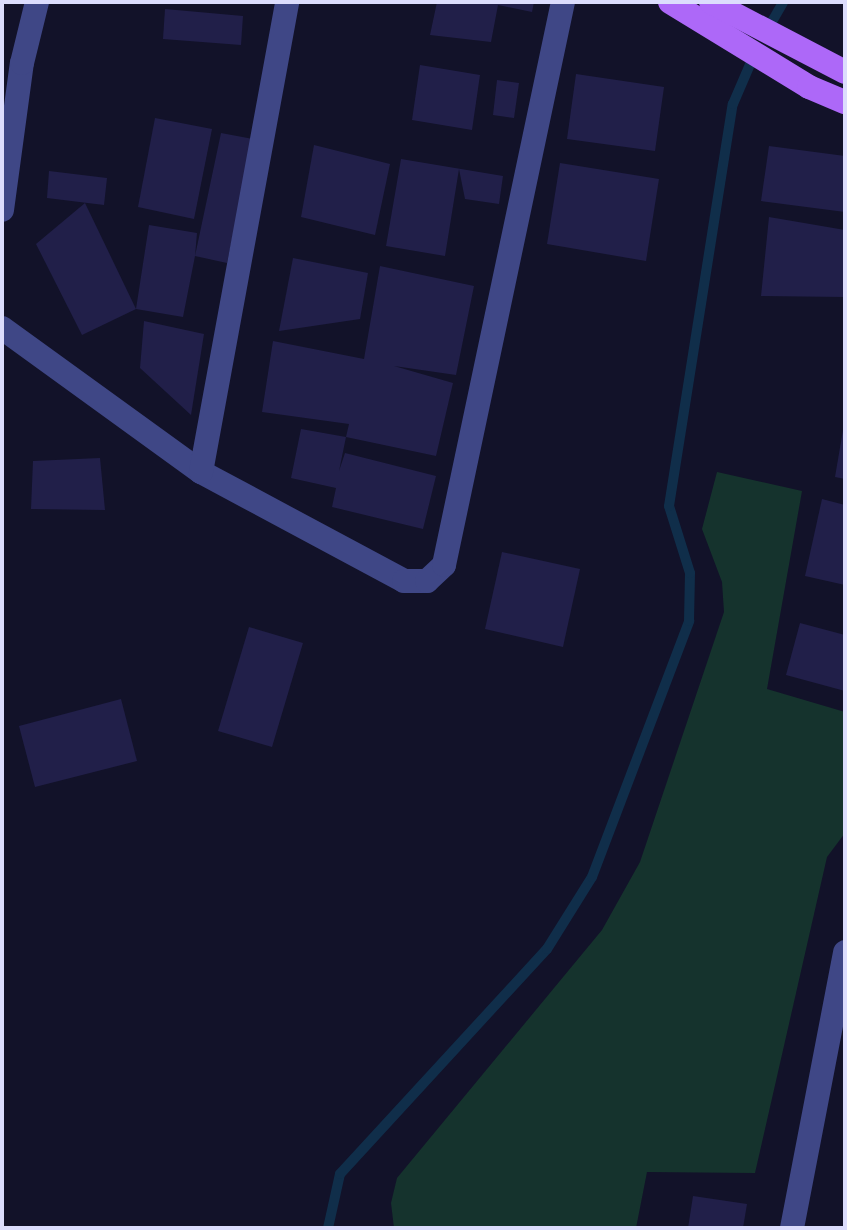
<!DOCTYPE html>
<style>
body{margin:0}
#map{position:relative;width:847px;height:1230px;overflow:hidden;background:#121229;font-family:"Asap Condensed",sans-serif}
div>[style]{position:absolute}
.green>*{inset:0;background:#15332d}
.stream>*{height:10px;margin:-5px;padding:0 5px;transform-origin:5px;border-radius:5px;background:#102e4a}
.building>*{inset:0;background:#211f49}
.minor>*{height:24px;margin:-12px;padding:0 12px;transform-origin:12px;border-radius:12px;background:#3f4786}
.major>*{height:24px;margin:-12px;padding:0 12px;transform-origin:12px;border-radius:12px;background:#ad68f8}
span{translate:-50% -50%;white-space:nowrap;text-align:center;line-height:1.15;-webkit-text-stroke:7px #121229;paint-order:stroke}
.frame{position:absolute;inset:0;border:4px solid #dcddfd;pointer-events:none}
</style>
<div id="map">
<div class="green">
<div style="clip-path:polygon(717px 472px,802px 491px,767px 689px,845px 712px,845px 833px,827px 857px,755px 1173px,647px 1172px,636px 1228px,394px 1228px,391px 1203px,397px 1178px,602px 930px,640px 862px,724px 612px,722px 582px,702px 529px)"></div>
</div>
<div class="stream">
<div style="left:766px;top:32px;width:34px;rotate:-60deg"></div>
<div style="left:328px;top:1228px;width:55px;rotate:-77.5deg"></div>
<div style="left:340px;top:1174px;width:306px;rotate:-47.4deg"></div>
<div style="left:547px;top:949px;width:85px;rotate:-58deg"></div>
<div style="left:592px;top:877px;width:274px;rotate:-69.2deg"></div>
<div style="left:689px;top:621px;width:48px;rotate:-88.8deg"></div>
<div style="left:690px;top:573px;width:70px;rotate:-107.4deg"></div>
<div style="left:669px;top:506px;width:407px;rotate:-81deg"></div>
<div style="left:733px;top:104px;width:56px;rotate:-66.7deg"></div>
</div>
<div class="building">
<div style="clip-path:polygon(437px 2px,534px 2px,532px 12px,498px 5px,491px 42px,430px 35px)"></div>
<div style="clip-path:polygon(165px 9px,243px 16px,241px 45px,163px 39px)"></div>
<div style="clip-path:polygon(420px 65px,480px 75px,472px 130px,412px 120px)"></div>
<div style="clip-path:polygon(576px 74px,664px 87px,655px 151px,567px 139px)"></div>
<div style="clip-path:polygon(497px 80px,519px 83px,514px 118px,493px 115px)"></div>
<div style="clip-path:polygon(155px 118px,212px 129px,194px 219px,138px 207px)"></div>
<div style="clip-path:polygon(221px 133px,253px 139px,227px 263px,195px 256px,183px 317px,136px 309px,149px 225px,197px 233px,195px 256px)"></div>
<div style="clip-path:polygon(314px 145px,390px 164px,375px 235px,301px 217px)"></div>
<div style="clip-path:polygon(769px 146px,845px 156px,845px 212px,761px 201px)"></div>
<div style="clip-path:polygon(401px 159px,503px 176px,499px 204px,465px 199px,459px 169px,445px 256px,386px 246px)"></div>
<div style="clip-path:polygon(560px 163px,659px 179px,646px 261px,547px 244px)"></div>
<div style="clip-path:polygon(49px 171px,107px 178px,104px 205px,47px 198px)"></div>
<div style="clip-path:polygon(85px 203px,136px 309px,82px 335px,36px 244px)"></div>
<div style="clip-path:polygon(769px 217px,845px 230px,845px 297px,761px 296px)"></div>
<div style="clip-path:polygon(293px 258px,368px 273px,360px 319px,279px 331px)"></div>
<div style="clip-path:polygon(380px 266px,474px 286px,456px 375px,394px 366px,453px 383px,436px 456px,346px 437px,349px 424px,262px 412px,273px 341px,364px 359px)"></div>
<div style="clip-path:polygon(144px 321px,204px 334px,191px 415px,140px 368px)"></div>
<div style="clip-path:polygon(301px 429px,346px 437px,339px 471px,345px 453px,436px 476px,423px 529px,332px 507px,336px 488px,291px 478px)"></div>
<div style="clip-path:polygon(843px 430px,845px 430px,845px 479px,835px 477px)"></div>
<div style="clip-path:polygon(100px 458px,105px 510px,31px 509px,33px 461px)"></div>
<div style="clip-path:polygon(822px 499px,845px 505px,845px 585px,805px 576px)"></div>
<div style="clip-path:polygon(502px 552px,580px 569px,563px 647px,485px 629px)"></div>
<div style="clip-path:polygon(800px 623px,845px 635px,845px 691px,786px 675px)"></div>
<div style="clip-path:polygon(249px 627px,303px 643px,272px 747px,218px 731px)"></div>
<div style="clip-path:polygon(121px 699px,137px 761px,35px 787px,19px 726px)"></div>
<div style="clip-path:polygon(693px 1196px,747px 1204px,743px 1228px,688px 1228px)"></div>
</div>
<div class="minor">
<div style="left:2px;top:210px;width:148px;rotate:-82.3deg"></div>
<div style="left:22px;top:63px;width:63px;rotate:-76.2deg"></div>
<div style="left:2px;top:328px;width:246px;rotate:35.9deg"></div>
<div style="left:201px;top:472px;width:230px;rotate:28.2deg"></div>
<div style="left:404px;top:581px;width:23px"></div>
<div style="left:427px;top:581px;width:23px;rotate:-43deg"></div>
<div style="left:444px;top:565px;width:575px;rotate:-78.07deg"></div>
<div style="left:201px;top:472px;width:478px;rotate:-79.6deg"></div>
<div style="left:792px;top:1228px;width:281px;rotate:-79.1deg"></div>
</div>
<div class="major">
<div style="left:670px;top:2px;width:163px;rotate:31.4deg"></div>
<div style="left:809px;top:87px;width:39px;rotate:23deg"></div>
<div style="left:711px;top:2px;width:151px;rotate:27.6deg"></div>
</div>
<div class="frame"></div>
</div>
